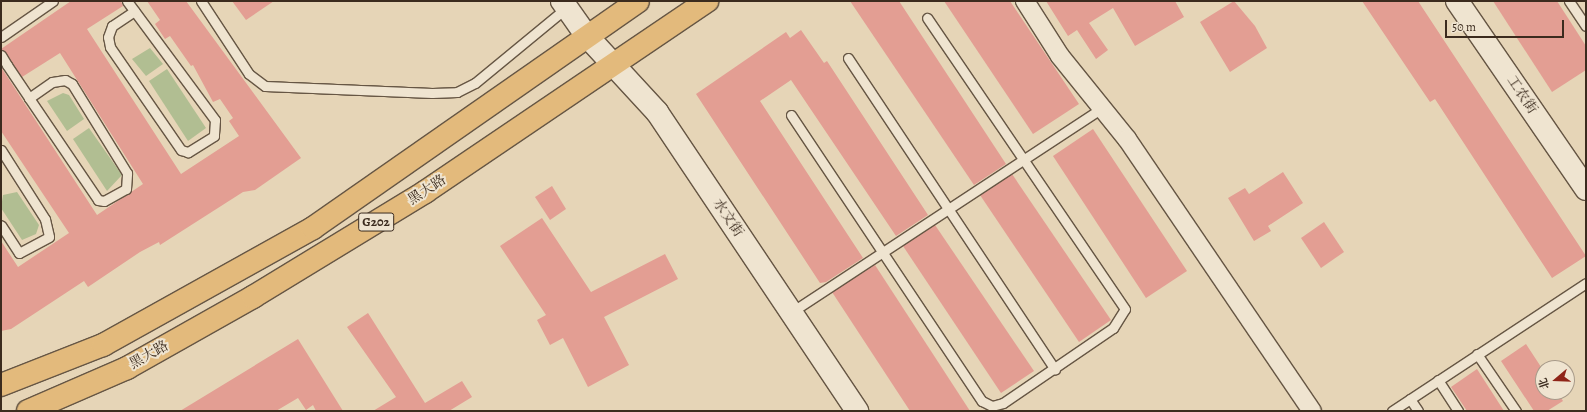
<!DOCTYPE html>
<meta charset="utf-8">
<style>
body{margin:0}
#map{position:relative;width:1587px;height:412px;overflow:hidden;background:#e6d5b7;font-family:Alegreya,"Noto Serif SC",serif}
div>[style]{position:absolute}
.green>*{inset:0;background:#b1be92}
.building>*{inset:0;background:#e39e93}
.roads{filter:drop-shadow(1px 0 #665644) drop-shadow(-1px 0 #665644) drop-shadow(0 1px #665644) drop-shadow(0 -1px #665644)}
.service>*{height:9px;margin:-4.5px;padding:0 4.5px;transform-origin:4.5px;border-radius:4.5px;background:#efe4d0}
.minor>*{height:18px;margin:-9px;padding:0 9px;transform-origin:9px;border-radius:9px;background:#efe4d0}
.tertiary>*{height:22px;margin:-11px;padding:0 11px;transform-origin:11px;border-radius:11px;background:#efe4d0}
.trunk>*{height:22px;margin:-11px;padding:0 11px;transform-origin:11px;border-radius:11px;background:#e3ba7c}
span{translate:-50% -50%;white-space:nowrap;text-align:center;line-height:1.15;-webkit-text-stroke:4px #efe4d0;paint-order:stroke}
.shield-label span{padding:1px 3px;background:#efe4d0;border:1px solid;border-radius:3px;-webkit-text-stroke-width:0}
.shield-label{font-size:13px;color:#3b2b1e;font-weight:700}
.street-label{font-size:14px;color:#3b2b1e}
.frame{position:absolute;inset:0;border:2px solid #3b2b1e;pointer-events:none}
.north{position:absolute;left:1535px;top:360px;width:40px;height:40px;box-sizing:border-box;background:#efe4d0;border:1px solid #a79a89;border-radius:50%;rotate:251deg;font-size:11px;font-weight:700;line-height:16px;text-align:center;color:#3b2b1e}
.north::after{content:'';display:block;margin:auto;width:14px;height:18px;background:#8f2418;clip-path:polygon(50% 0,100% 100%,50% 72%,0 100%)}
.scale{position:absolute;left:1445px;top:20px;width:119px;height:18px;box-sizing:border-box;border:2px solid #3b2b1e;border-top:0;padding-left:5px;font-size:12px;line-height:14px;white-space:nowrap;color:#3b2b1e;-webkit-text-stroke:3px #efe4d0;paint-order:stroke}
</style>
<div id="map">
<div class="green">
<div style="clip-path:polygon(150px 48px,163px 64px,146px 76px,132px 59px)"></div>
<div style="clip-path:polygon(167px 69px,206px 128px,188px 141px,149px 81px)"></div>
<div style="clip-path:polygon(63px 93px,69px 95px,84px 119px,67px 131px,47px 101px)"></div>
<div style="clip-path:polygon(89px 128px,122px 175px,107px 191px,73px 139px)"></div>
<div style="clip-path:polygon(17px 192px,39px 225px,36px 234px,22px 240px,1px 208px,3px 195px)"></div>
</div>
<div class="building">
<div style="clip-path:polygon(71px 1px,121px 1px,123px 6px,87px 29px,181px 174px,239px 136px,229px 121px,233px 118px,220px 99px,213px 102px,193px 65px,191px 66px,170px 36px,165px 39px,155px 24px,160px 20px,147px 1px,186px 1px,301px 158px,255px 190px,243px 192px,160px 245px,159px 242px,140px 252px,88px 287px,84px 281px,11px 329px,1px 331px,1px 241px,18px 267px,69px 233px,1px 131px,1px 67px,97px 215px,143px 184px,60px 53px,22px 77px,1px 49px)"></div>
<div style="clip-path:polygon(232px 1px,274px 1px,246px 20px)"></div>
<div style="clip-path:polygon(850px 1px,899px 1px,1006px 164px,974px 185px)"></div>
<div style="clip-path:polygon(944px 1px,1010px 1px,1079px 104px,1033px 134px)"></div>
<div style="clip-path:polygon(1046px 1px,1175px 1px,1184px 17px,1135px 46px,1113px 8px,1089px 23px,1108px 50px,1096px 59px,1077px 30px,1068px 36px)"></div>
<div style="clip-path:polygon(1234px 1px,1255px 26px,1267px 48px,1230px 72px,1200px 22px)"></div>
<div style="clip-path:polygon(1362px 1px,1418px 1px,1586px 256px,1552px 278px,1435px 99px,1430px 102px)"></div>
<div style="clip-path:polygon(1493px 1px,1557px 1px,1586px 46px,1586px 70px,1552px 92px)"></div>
<div style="clip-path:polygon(801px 30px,824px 63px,827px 61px,928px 215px,896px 236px,791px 80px,760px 101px,863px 258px,826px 282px,820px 283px,696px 94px,786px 32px,790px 38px)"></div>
<div style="clip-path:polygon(1093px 129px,1187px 271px,1146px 298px,1053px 156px)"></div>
<div style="clip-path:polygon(1283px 172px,1303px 203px,1268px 226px,1271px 231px,1254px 241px,1228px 198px,1245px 188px,1249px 194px)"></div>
<div style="clip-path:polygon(1012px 174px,1111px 320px,1079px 342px,980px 195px)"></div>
<div style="clip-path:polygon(552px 186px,566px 209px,550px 220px,535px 197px)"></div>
<div style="clip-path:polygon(542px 218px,591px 292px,665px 254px,678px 279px,604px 317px,629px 365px,588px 387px,563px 338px,550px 345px,537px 320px,546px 315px,500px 246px)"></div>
<div style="clip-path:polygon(1324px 222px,1344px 252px,1321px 268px,1301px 238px)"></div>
<div style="clip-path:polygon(935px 225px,1034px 371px,1001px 393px,903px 246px)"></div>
<div style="clip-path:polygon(875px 265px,970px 411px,910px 411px,832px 292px)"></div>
<div style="clip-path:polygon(368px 313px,425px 403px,462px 381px,472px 397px,449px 411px,373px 411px,396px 397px,347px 327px)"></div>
<div style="clip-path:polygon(298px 339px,343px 411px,316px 411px,313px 405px,306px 410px,298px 398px,276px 411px,180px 411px)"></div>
<div style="clip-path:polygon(1526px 344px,1543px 370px,1543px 392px,1557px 392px,1563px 401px,1547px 411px,1534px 411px,1501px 361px)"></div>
<div style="clip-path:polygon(1477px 369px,1504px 411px,1467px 411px,1451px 387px)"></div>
</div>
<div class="roads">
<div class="service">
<div style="left:127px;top:1px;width:148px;rotate:53.5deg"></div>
<div style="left:215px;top:120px;width:16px;rotate:94deg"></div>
<div style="left:214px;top:136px;width:31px;rotate:148deg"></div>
<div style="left:188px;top:152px;width:7px;rotate:-164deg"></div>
<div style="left:181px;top:150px;width:125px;rotate:-124.6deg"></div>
<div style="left:110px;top:47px;width:10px;rotate:-101deg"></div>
<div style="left:108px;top:37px;width:12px;rotate:-70deg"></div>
<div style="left:112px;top:26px;width:27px;rotate:-34deg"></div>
<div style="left:201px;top:1px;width:87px;rotate:56.7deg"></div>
<div style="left:249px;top:74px;width:20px;rotate:37deg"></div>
<div style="left:265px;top:86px;width:167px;rotate:2.4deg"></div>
<div style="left:432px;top:93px;width:25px;rotate:-2deg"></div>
<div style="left:457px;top:92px;width:20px;rotate:-27deg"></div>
<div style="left:475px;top:83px;width:118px;rotate:-39.5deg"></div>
<div style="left:1569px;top:1px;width:30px;rotate:56deg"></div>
<div style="left:1px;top:37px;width:63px;rotate:-34.7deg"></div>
<div style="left:1px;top:55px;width:12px;rotate:59deg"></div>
<div style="left:7px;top:65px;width:40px;rotate:56deg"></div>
<div style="left:29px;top:98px;width:123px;rotate:55.9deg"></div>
<div style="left:98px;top:200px;width:6px;rotate:9deg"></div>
<div style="left:104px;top:201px;width:25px;rotate:-29deg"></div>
<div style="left:126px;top:189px;width:16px;rotate:-86deg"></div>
<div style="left:127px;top:173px;width:105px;rotate:-121.7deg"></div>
<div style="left:72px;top:84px;width:8px;rotate:-150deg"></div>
<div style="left:65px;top:80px;width:13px;rotate:171deg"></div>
<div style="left:52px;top:82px;width:28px;rotate:145deg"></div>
<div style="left:848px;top:58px;width:374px;rotate:56.4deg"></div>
<div style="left:791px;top:115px;width:344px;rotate:56.3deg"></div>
<div style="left:982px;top:401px;width:11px;rotate:27deg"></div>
<div style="left:992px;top:406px;width:11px;rotate:-15deg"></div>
<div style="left:1003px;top:403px;width:133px;rotate:-34.3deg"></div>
<div style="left:1113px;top:328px;width:22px;rotate:-58deg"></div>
<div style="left:1125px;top:309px;width:352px;rotate:-124.2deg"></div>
<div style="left:1px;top:150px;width:82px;rotate:57.5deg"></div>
<div style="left:45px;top:219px;width:18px;rotate:77deg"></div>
<div style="left:49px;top:237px;width:34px;rotate:152deg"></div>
<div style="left:19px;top:253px;width:33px;rotate:-123deg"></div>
<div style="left:790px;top:313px;width:371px;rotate:-33.3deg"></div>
<div style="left:1477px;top:354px;width:69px;rotate:55.6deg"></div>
<div style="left:1438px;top:380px;width:37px;rotate:57deg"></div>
<div style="left:1410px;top:399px;width:14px;rotate:56deg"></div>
<div style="left:1392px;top:411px;width:232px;rotate:-33.4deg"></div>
</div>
<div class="minor">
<div style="left:1025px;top:1px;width:65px;rotate:57.5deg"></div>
<div style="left:1060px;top:56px;width:107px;rotate:51.1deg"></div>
<div style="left:1127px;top:139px;width:329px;rotate:55.8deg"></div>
</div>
<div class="tertiary">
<div style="left:562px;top:1px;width:42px;rotate:54.8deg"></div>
<div style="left:586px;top:35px;width:105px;rotate:47.3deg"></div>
<div style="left:657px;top:112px;width:360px;rotate:56.2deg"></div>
<div style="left:1457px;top:1px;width:228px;rotate:55.5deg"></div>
</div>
<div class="trunk">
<div style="left:1px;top:385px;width:110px;rotate:-21.4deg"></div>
<div style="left:103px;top:345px;width:240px;rotate:-29.1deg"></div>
<div style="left:313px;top:228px;width:396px;rotate:-34.9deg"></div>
<div style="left:28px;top:411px;width:108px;rotate:-23.5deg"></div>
<div style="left:127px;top:368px;width:145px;rotate:-29.4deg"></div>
<div style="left:253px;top:297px;width:202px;rotate:-31.4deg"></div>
<div style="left:425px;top:192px;width:341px;rotate:-34.1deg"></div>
</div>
</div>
<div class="shield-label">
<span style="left:376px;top:222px">G202</span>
</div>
<div class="street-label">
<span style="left:1522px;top:95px;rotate:56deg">工农街</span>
<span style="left:427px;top:190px;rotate:-33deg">黑大路</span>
<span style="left:728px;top:218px;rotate:56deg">水文街</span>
<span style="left:149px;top:355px;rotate:-29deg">黑大路</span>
</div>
<div class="frame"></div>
<div class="north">北</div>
<div class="scale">50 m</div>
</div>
